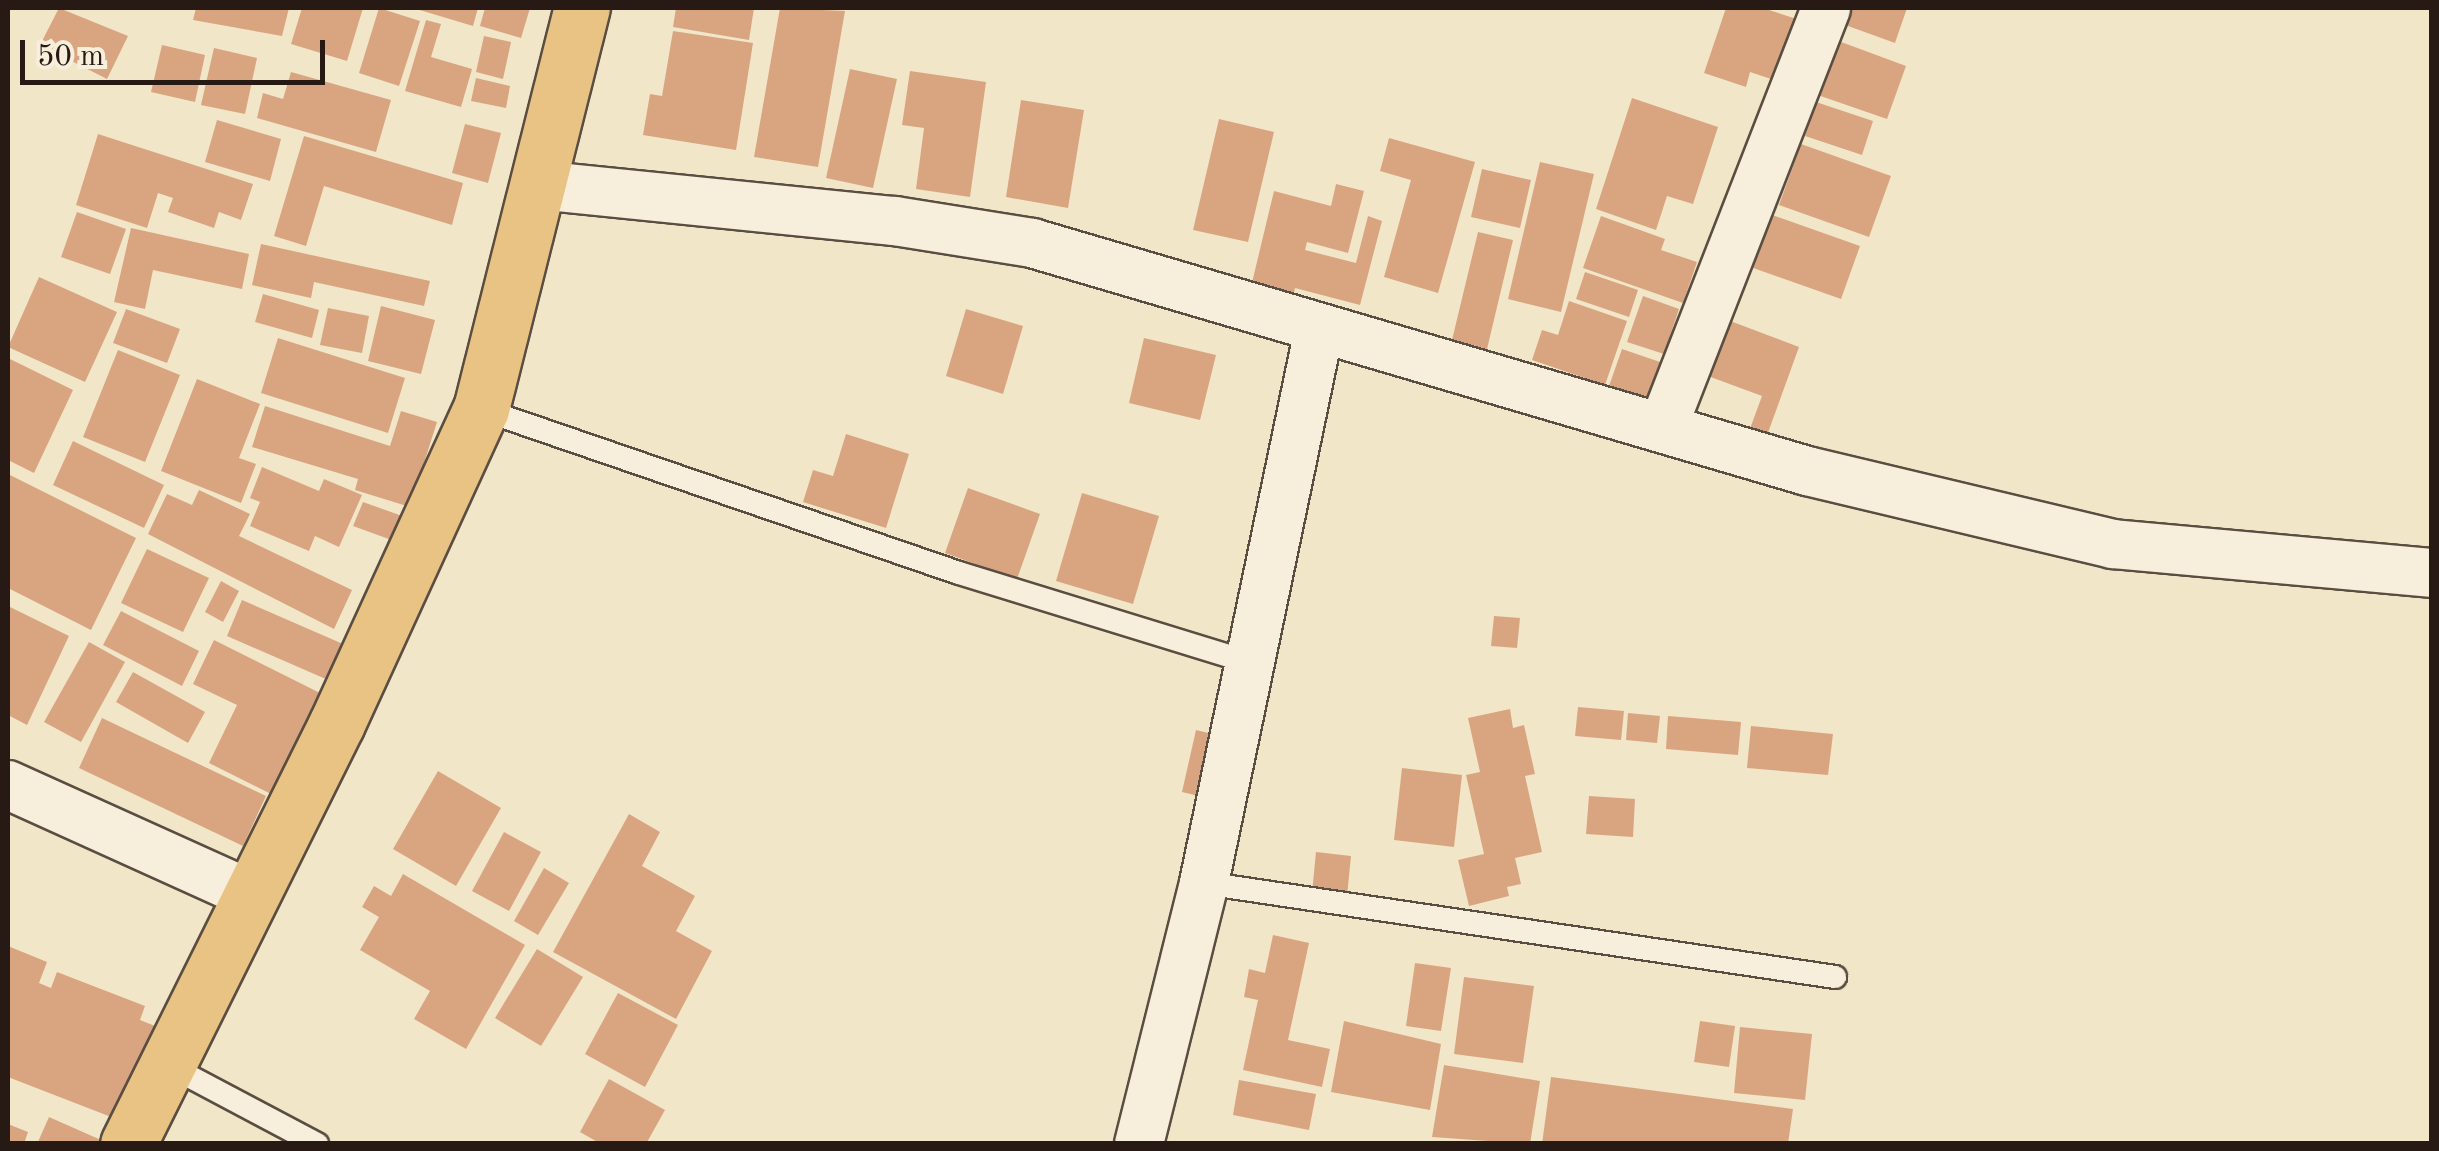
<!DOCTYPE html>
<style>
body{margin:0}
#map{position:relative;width:2439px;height:1151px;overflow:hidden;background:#f2e6c8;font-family:"Old Standard TT",serif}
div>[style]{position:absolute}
.building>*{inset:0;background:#d9a581}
.roads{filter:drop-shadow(2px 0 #5a4d41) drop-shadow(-2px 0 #5a4d41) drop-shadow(0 2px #5a4d41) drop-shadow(0 -2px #5a4d41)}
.lane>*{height:22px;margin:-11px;padding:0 11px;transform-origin:11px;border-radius:11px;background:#f7efdb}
.street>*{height:48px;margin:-24px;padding:0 24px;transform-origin:24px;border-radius:24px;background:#f7efdb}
.primary>*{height:55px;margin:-27.5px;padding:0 27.5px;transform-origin:27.5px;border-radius:27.5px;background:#e9c384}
span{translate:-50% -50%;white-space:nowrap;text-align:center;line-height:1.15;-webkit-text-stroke:10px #f7efdb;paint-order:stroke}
.frame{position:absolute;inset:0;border:10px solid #271a14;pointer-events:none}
.scale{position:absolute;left:20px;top:40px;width:305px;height:45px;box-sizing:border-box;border:5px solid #271a14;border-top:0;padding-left:12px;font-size:30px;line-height:35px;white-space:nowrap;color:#271a14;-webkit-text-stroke:8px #f7efdb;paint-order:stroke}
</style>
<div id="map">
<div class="building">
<div style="clip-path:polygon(59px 8px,128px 36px,107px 79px,40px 45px)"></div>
<div style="clip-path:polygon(196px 8px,289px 8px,282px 36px,193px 20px)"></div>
<div style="clip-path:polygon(302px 8px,363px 8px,347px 61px,291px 44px)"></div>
<div style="clip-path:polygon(379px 8px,420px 21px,399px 86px,359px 73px)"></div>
<div style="clip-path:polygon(413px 8px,478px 8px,473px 26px)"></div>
<div style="clip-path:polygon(485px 8px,530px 8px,521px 38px,480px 26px)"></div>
<div style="clip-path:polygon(676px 8px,754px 8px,749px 40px,673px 27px)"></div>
<div style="clip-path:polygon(780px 8px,845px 11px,818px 167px,754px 157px)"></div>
<div style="clip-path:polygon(1726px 8px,1763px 8px,1806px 22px,1786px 84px,1750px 72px,1746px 87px,1704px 73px)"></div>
<div style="clip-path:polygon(1842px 8px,1907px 8px,1895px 43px,1837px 22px)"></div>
<div style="clip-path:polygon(426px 20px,441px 24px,431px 57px,472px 69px,461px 107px,405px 91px)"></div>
<div style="clip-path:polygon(673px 31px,753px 43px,736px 150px,643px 135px,650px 94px,662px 96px)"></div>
<div style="clip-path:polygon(484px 36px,511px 42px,503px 79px,476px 72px)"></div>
<div style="clip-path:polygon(1825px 36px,1906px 66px,1887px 119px,1806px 91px)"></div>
<div style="clip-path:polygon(162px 45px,205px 55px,195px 102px,151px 92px)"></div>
<div style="clip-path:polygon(214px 48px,257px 58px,245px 114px,201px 105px)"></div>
<div style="clip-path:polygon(850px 69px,897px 79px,873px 188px,826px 178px)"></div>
<div style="clip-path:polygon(910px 71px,986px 82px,970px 197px,916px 189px,924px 128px,902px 125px)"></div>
<div style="clip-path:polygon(291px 72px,391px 100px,376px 152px,257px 118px,263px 93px,283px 99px)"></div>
<div style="clip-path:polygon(476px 78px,510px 86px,506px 108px,471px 101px)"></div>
<div style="clip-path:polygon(1632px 98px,1718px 127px,1693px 204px,1667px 196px,1656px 230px,1596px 209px)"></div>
<div style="clip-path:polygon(1021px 100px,1084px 110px,1068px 208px,1006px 197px)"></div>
<div style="clip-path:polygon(1816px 102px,1873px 121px,1862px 155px,1805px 136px)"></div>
<div style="clip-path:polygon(1219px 119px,1274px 132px,1248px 242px,1193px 230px)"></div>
<div style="clip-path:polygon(217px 120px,281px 139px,270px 181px,205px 162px)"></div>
<div style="clip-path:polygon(465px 124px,501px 133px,488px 183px,452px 173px)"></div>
<div style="clip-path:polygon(98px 134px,253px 184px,241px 220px,219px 212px,214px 228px,168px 212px,173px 198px,158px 193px,147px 228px,76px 205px)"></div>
<div style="clip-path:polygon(304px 136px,463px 183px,452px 225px,324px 186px,306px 246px,274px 236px)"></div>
<div style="clip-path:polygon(1389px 138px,1475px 162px,1438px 293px,1384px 277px,1411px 180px,1380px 171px)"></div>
<div style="clip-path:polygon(1801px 144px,1891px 176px,1869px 237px,1779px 205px)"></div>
<div style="clip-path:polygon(1540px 162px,1594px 174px,1561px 312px,1508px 299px)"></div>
<div style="clip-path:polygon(1482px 169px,1531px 180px,1520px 228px,1471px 217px)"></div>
<div style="clip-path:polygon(1336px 184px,1364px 191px,1348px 253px,1307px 242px,1305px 250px,1356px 263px,1368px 216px,1382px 221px,1360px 305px,1295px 288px,1292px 302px,1250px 291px,1274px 191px,1331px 206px)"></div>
<div style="clip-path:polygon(77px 212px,126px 229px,110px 274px,61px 257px)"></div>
<div style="clip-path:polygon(1764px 212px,1860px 246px,1841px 299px,1745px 265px)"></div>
<div style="clip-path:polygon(1601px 216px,1665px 239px,1661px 250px,1697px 262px,1683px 303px,1583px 268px)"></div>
<div style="clip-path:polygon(131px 228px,249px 254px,242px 289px,153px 270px,145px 309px,114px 302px)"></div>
<div style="clip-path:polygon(1478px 232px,1513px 240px,1487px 349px,1452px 340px)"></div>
<div style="clip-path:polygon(261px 244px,430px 281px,424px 306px,314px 282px,311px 298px,252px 285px)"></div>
<div style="clip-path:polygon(1585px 272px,1638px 290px,1629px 317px,1576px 299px)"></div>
<div style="clip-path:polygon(39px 277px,117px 312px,85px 382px,8px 347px)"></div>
<div style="clip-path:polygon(263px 294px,319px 310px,312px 338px,255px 322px)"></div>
<div style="clip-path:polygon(1643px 296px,1679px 309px,1664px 354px,1627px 342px)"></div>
<div style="clip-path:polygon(1569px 301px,1627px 321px,1605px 385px,1532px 360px,1542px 330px,1558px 335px)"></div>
<div style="clip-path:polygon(381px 306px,435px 320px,421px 374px,368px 361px)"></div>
<div style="clip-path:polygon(328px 308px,369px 316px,362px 353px,320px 345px)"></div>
<div style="clip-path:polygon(126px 309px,180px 329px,167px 363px,113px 343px)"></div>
<div style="clip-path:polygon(966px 309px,1023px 326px,1003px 394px,946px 376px)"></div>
<div style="clip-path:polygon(1709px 313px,1799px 347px,1765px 441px,1748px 434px,1762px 396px,1689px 369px)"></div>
<div style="clip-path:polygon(278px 338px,405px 378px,388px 433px,261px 393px)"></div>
<div style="clip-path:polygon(1144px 338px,1216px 355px,1200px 420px,1129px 403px)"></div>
<div style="clip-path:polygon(1622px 349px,1660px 362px,1647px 403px,1608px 389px)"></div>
<div style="clip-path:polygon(118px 350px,180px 375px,145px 462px,83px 437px)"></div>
<div style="clip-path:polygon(8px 358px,73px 390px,34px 473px,8px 460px)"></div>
<div style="clip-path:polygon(197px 379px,260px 404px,239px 458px,256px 464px,241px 503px,161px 471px)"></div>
<div style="clip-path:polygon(265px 406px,390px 446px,401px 411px,437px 422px,410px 507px,355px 490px,358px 479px,252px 447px)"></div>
<div style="clip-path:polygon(846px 434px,909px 454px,886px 528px,803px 502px,813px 470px,833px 476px)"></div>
<div style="clip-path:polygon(73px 441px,164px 485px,144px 528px,53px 485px)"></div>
<div style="clip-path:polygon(262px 467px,319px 491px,324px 479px,362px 495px,339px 547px,315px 536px,309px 551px,250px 526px,260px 502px,250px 498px)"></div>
<div style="clip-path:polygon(8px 474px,136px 538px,91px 630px,8px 588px)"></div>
<div style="clip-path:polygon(968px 488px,1040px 514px,1017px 579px,945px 553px)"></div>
<div style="clip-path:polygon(199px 490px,250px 514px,239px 536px,352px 590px,334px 629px,148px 534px,167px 494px,192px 505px)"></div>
<div style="clip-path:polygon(1082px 493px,1159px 516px,1133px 604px,1056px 581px)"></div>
<div style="clip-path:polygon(363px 502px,405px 517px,397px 542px,353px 526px)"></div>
<div style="clip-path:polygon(147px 549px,209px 578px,183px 632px,121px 603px)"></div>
<div style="clip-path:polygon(221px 581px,239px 591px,223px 622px,205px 612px)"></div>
<div style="clip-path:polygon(242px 600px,343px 644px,328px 680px,227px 636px)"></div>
<div style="clip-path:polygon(8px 606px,69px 636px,27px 725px,8px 715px)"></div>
<div style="clip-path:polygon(121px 611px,199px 651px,182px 686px,103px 645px)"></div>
<div style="clip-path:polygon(1494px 616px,1520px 618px,1517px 648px,1491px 646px)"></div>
<div style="clip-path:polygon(214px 640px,326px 696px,277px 797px,209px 763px,237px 705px,193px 684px)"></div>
<div style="clip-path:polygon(89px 642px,125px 662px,81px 742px,44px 722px)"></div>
<div style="clip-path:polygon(133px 672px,205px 712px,188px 743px,116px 702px)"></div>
<div style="clip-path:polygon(1578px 707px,1624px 711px,1621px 740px,1575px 736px)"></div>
<div style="clip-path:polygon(1510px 709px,1513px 728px,1524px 725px,1535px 774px,1525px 776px,1542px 852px,1515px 858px,1521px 884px,1507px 887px,1509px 896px,1469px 906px,1458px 860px,1484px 854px,1466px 775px,1480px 772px,1468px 718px)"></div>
<div style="clip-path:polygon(1628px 713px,1660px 716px,1657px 743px,1626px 740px)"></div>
<div style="clip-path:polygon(1668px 716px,1741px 722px,1738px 755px,1666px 749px)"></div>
<div style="clip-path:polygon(102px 718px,266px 796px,243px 846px,79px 768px)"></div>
<div style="clip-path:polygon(1751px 726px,1833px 734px,1828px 775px,1747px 768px)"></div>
<div style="clip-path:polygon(1196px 730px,1221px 736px,1207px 798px,1182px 792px)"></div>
<div style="clip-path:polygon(1402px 768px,1462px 775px,1454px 847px,1394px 840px)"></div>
<div style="clip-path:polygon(438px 771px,501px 808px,456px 886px,393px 849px)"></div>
<div style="clip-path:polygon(1589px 796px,1635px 799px,1633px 837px,1586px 834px)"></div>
<div style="clip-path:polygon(629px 814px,660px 832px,642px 866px,695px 896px,676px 931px,712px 951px,676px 1019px,553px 952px)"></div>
<div style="clip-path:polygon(504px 832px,541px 852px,509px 911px,472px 891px)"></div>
<div style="clip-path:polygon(1316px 852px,1351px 856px,1347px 896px,1312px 893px)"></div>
<div style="clip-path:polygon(544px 868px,569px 883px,538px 935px,514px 921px)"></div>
<div style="clip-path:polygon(403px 874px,525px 945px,466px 1049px,414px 1019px,430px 991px,360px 950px,379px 917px,362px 907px,374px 886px,391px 896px)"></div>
<div style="clip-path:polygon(1273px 935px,1309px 943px,1288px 1040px,1330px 1049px,1322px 1087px,1243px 1070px,1258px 1000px,1244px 997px,1249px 969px,1265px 973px)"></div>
<div style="clip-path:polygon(8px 946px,47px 962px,39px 983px,51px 988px,57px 972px,145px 1006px,140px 1020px,160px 1028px,124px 1122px,8px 1077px)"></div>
<div style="clip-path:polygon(537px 949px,583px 977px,541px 1046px,495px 1018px)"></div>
<div style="clip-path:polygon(1415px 963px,1451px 968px,1441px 1031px,1406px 1026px)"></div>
<div style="clip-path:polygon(1464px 977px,1534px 986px,1523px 1063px,1454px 1054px)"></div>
<div style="clip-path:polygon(618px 993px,678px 1025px,645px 1087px,585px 1054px)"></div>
<div style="clip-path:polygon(1344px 1021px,1441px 1044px,1430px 1110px,1331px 1092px)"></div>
<div style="clip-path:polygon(1700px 1021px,1735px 1026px,1729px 1067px,1694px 1062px)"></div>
<div style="clip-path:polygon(1740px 1027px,1812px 1034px,1805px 1100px,1734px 1093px)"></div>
<div style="clip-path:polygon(1444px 1065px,1540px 1081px,1530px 1144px,1432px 1137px)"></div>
<div style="clip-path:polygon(1551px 1077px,1793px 1109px,1788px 1144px,1542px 1144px)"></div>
<div style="clip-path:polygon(609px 1079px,665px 1110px,646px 1144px,601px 1144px,580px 1132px)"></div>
<div style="clip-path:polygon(1239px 1080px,1316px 1094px,1309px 1130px,1233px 1115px)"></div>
<div style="clip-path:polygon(49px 1117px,101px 1140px,99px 1144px,37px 1144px)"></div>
<div style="clip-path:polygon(8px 1124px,28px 1132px,24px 1144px,8px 1144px)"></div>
</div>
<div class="roads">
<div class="lane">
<div style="left:481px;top:409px;width:505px;rotate:18.94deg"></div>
<div style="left:959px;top:573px;width:306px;rotate:17.1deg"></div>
<div style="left:1204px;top:883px;width:638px;rotate:8.47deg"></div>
<div style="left:166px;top:1064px;width:171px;rotate:27.9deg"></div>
</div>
<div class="street">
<div style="left:538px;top:185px;width:359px;rotate:5.8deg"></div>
<div style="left:895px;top:221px;width:139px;rotate:9.1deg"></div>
<div style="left:1032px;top:243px;width:808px;rotate:16.39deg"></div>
<div style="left:1807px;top:471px;width:315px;rotate:13.4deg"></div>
<div style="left:2113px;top:544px;width:320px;rotate:5.2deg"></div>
<div style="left:1664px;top:424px;width:446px;rotate:-68.7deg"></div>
<div style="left:8px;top:785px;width:268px;rotate:24.3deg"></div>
<div style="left:1139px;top:1144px;width:269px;rotate:-76deg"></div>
<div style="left:1204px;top:883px;width:565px;rotate:-78.25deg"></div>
</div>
<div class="primary">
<div style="left:128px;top:1144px;width:470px;rotate:-63.6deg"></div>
<div style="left:337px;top:723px;width:345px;rotate:-65.4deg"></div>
<div style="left:481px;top:409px;width:414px;rotate:-75.9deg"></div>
</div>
</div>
<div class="frame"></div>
<div class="scale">50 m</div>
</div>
